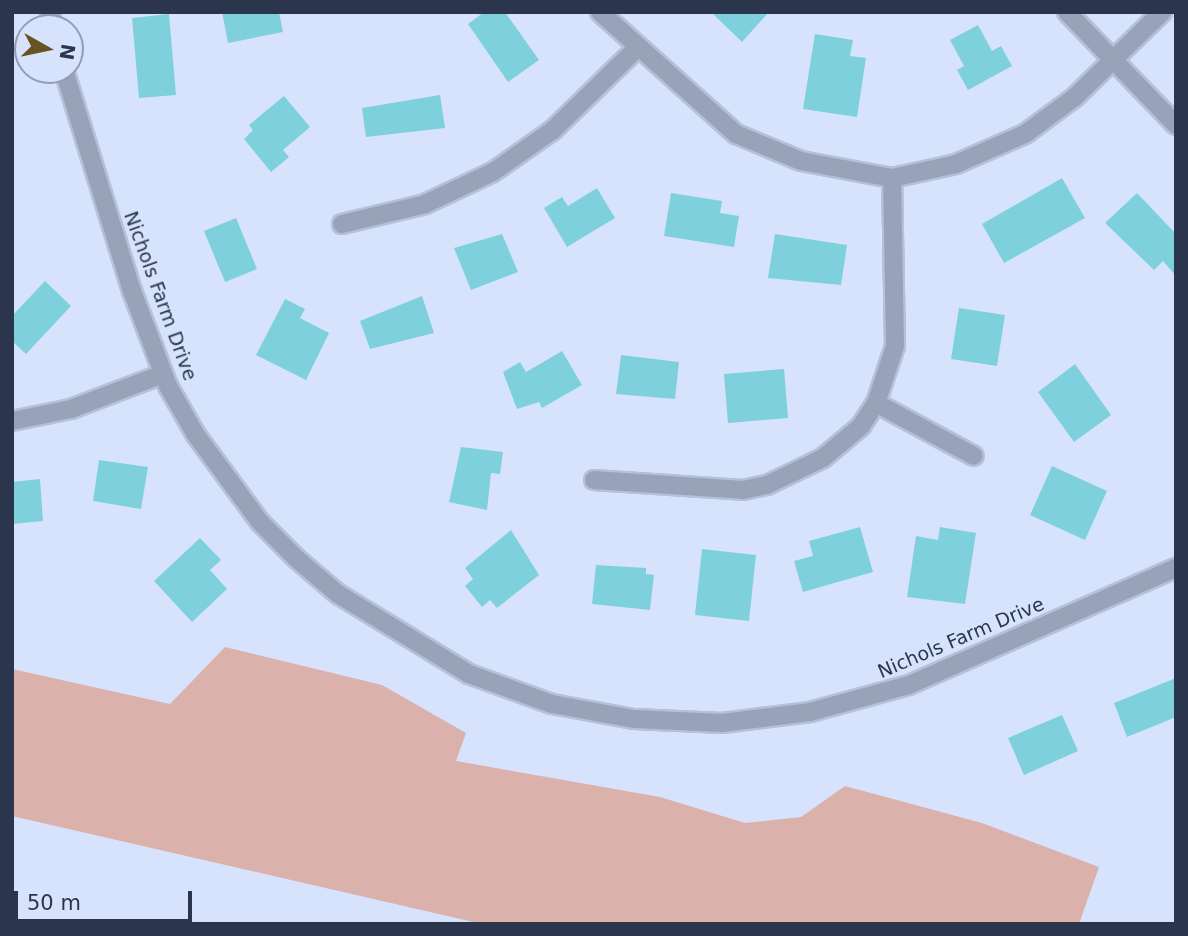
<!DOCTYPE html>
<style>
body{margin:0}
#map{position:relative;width:1188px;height:936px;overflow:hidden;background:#d7e3fc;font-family:"DejaVu Sans",sans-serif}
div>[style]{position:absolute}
.green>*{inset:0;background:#dbb1ac}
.building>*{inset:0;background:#7ed1dc}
.roads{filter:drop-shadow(2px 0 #b5c0d9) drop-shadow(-2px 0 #b5c0d9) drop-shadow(0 2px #b5c0d9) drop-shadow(0 -2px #b5c0d9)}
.minor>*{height:18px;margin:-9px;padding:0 9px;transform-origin:9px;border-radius:9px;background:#98a3ba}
span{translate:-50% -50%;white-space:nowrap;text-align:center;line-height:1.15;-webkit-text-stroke:5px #d7e3fc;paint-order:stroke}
.street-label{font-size:19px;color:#2b354e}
.frame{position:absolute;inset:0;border:14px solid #2b354e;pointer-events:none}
.north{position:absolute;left:14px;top:14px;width:70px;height:70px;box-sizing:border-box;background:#d7e3fc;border:2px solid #929db6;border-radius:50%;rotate:99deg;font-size:19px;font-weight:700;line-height:28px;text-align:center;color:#2b354e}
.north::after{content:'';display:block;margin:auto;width:24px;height:32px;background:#685322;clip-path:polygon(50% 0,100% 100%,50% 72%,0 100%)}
.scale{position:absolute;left:14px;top:891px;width:178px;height:32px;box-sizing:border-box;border:4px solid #2b354e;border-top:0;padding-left:9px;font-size:21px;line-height:24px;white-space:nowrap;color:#2b354e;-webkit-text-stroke:5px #d7e3fc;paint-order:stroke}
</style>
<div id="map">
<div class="green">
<div style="clip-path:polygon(225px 647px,382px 685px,466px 733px,456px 761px,660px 797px,745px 823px,801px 817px,845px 786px,982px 823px,1099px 867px,1079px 924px,482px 924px,12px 816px,12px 669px,170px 704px)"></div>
</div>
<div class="building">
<div style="clip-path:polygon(222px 12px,279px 12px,283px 32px,228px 43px)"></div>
<div style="clip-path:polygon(484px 12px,505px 12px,539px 60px,508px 82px,468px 24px)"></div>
<div style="clip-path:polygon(711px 12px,769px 12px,742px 42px)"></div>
<div style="clip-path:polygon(169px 14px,176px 95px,139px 98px,132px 18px)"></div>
<div style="clip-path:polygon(978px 25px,992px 51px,1001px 46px,1012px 66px,968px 90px,957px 70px,964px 66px,950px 40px)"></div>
<div style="clip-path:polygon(815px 34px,853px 40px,850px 56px,866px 58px,857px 117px,803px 109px)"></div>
<div style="clip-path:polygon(440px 95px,445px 128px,366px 137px,362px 108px)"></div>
<div style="clip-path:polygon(284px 96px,310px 127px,283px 150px,289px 157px,271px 172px,244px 139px,253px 130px,249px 125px)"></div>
<div style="clip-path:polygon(1062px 178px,1085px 218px,1004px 263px,982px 224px)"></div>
<div style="clip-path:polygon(597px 188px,615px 218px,567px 247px,544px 208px,562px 197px,568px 206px)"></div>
<div style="clip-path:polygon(671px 193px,722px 201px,720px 213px,739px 216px,734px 247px,664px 236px)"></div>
<div style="clip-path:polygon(1137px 193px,1176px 234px,1176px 276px,1163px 261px,1154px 270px,1105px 223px)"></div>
<div style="clip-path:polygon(236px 218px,257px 269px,225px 282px,204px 231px)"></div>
<div style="clip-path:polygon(502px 234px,518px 272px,471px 290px,454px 248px)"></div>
<div style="clip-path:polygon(775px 234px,847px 245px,841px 285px,768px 278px)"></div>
<div style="clip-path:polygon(45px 281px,71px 306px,26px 354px,12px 341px,12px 316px)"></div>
<div style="clip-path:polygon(422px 296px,434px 333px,370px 349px,360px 321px)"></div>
<div style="clip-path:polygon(285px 299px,305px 309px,300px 318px,329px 333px,306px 380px,256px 355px)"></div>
<div style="clip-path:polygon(959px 308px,1005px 315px,997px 366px,951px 359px)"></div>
<div style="clip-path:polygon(562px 351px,582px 385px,542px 408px,539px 402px,517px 409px,503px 372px,520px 362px,526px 372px)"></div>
<div style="clip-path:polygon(621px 355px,679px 362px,675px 399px,616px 394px)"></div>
<div style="clip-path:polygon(1075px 364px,1111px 415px,1074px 442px,1038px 392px)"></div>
<div style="clip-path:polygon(784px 369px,788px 418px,728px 423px,724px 374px)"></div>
<div style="clip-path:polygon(461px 447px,503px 452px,500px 474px,491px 473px,487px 510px,449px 502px)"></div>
<div style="clip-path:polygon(99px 460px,148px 467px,141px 509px,93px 501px)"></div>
<div style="clip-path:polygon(1052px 466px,1107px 491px,1085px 540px,1030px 515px)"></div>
<div style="clip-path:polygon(40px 479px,43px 521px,12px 524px,12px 482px)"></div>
<div style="clip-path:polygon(860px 527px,873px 572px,803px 592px,794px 561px,813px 556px,809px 541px)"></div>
<div style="clip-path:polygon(940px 527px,976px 533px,965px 604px,907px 597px,916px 536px,938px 540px)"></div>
<div style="clip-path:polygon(511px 530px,539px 575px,497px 608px,490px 600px,482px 607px,465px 586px,473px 579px,465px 568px)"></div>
<div style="clip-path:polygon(200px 538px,221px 560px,210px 570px,227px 589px,192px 622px,154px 581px)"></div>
<div style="clip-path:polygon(702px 549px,756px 555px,749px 621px,695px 615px)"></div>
<div style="clip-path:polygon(596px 565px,646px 568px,646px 574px,654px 575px,650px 610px,592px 604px)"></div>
<div style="clip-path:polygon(1176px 678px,1176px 717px,1127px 737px,1114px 703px)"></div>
<div style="clip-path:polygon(1062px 715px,1078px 751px,1024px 775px,1008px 738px)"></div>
</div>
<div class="roads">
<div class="minor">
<div style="left:50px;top:12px;width:16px;rotate:79deg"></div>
<div style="left:600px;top:12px;width:183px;rotate:41.9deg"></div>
<div style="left:736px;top:134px;width:70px;rotate:22.6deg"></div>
<div style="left:801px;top:161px;width:93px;rotate:10.6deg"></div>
<div style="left:892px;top:178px;width:66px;rotate:-12.3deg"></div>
<div style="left:956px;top:164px;width:75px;rotate:-23.5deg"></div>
<div style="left:1025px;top:134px;width:62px;rotate:-36.5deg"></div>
<div style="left:1075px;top:97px;width:122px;rotate:-44.3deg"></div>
<div style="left:1067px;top:12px;width:157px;rotate:46deg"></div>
<div style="left:64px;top:70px;width:231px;rotate:72.9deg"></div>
<div style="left:132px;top:291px;width:102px;rotate:69.2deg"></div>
<div style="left:168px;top:386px;width:56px;rotate:60.3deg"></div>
<div style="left:196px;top:435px;width:108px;rotate:53.7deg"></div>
<div style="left:260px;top:522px;width:52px;rotate:45deg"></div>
<div style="left:297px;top:559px;width:54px;rotate:40.5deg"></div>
<div style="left:338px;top:594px;width:153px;rotate:31.4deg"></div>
<div style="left:469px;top:674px;width:88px;rotate:19.9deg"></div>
<div style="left:552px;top:704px;width:83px;rotate:10.4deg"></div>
<div style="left:634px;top:719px;width:88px;rotate:2.6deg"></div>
<div style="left:722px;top:723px;width:89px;rotate:-7.1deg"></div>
<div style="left:810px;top:712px;width:103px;rotate:-15.3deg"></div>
<div style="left:909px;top:685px;width:292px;rotate:-23.7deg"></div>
<div style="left:342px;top:224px;width:85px;rotate:-13.5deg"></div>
<div style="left:425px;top:204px;width:75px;rotate:-25.2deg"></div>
<div style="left:493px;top:172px;width:73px;rotate:-35deg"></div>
<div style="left:553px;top:130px;width:116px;rotate:-44.3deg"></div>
<div style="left:876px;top:403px;width:111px;rotate:28.4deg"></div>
<div style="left:12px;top:421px;width:60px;rotate:-11.5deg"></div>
<div style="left:71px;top:409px;width:98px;rotate:-20.8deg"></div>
<div style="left:594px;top:480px;width:149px;rotate:3.8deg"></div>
<div style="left:743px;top:490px;width:25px;rotate:-12deg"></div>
<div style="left:767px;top:485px;width:62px;rotate:-25.7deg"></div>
<div style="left:823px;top:458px;width:50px;rotate:-40.1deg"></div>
<div style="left:861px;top:426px;width:27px;rotate:-57deg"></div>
<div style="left:876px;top:403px;width:60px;rotate:-71.6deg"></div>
<div style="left:895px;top:346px;width:168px;rotate:-91deg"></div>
</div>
</div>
<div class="street-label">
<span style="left:160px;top:296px;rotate:70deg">Nichols Farm Drive</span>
<span style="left:961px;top:638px;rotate:-23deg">Nichols Farm Drive</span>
</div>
<div class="frame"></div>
<div class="north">N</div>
<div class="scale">50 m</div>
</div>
